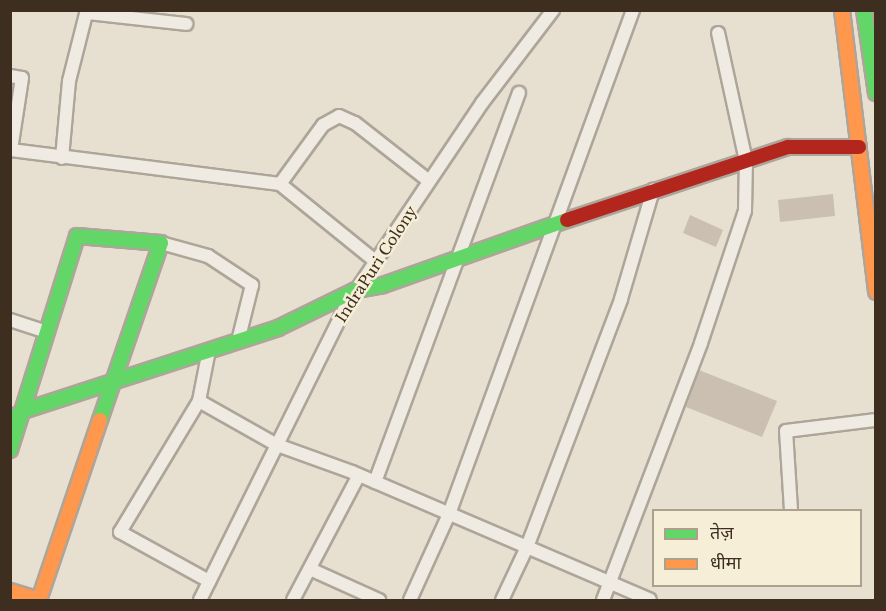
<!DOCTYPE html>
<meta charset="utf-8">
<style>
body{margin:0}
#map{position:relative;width:886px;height:611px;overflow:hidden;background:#e7e0d1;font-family:"Libre Baskerville","Noto Sans Devanagari",serif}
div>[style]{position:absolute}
.building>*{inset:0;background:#cbbfb2}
.roads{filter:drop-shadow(2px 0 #ada599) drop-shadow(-2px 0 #ada599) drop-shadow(0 2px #ada599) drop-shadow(0 -2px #ada599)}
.street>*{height:12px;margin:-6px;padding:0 6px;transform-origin:6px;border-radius:6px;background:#efebe3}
.fast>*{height:14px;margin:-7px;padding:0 7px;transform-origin:7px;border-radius:7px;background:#63d668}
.slow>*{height:14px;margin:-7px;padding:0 7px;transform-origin:7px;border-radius:7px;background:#ff974d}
.jam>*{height:14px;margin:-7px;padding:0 7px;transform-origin:7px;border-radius:7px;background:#b3261e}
span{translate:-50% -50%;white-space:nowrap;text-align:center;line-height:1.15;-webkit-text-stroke:5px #f7eed8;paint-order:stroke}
.street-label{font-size:15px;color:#3d2e20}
.frame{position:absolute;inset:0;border:12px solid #3d2e20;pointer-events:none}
.legend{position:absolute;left:652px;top:509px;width:210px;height:78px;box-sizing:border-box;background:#f7eed8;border:2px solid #ada18e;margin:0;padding:8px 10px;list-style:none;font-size:18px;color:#3d2e20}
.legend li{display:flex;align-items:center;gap:12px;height:30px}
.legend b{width:30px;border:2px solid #ada18e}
</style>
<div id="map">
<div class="building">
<div style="clip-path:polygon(833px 194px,835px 216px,780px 222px,778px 200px)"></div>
<div style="clip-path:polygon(690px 215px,723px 230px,716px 247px,683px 233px)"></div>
<div style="clip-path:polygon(699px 370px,777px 401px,762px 437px,686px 407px)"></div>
</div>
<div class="roads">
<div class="street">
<div style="left:87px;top:13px;width:100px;rotate:6.3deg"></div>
<div style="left:10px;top:76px;width:12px;rotate:9deg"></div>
<div style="left:22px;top:78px;width:73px;rotate:98.7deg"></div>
<div style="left:11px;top:150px;width:271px;rotate:7.2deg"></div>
<div style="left:280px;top:184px;width:122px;rotate:39deg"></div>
<div style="left:62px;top:158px;width:77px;rotate:-84.8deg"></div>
<div style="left:69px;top:81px;width:73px;rotate:-75.8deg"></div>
<div style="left:280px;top:184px;width:73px;rotate:-53.9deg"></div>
<div style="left:323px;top:125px;width:18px;rotate:-29deg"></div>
<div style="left:339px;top:116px;width:17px;rotate:24deg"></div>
<div style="left:355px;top:123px;width:94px;rotate:38.1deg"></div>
<div style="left:161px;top:243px;width:49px;rotate:15.5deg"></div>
<div style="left:208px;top:256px;width:53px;rotate:33.4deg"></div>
<div style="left:252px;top:285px;width:58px;rotate:104deg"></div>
<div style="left:10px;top:320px;width:38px;rotate:18deg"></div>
<div style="left:209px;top:350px;width:52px;rotate:101.1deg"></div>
<div style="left:199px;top:401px;width:153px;rotate:121.1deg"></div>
<div style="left:120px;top:532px;width:102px;rotate:28.8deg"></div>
<div style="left:199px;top:401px;width:90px;rotate:29.4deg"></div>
<div style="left:277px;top:445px;width:80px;rotate:19.8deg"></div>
<div style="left:352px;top:472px;width:324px;rotate:23.2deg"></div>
<div style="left:375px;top:482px;width:415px;rotate:-69.7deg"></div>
<div style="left:791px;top:510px;width:79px;rotate:-93.6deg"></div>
<div style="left:786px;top:431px;width:91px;rotate:-7deg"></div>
<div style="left:310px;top:569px;width:76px;rotate:24.2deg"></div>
<div style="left:200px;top:600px;width:330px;rotate:-63.6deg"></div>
<div style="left:347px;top:304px;width:242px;rotate:-56.1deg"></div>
<div style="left:482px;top:103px;width:117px;rotate:-52.6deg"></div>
<div style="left:293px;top:600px;width:141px;rotate:-62.2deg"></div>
<div style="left:410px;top:600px;width:94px;rotate:-65.6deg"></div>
<div style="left:449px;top:514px;width:537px;rotate:-69.94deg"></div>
<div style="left:502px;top:600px;width:59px;rotate:-64.7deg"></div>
<div style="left:527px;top:547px;width:265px;rotate:-69.2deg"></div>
<div style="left:621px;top:299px;width:114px;rotate:-73.6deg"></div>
<div style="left:603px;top:600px;width:275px;rotate:-69.1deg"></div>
<div style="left:701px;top:343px;width:139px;rotate:-71.6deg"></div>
<div style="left:745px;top:211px;width:50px;rotate:-88.9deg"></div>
<div style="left:746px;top:161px;width:131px;rotate:-102.3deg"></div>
</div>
<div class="fast">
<div style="left:864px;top:10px;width:84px;rotate:81.8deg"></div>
<div style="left:10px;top:421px;width:16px;rotate:-38deg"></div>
<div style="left:23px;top:411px;width:268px;rotate:-18deg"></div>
<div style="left:278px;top:328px;width:87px;rotate:-26deg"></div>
<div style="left:356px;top:290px;width:27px;rotate:-10deg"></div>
<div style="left:383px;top:285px;width:195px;rotate:-19.5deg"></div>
<div style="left:10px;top:450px;width:224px;rotate:-72.6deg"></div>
<div style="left:77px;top:236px;width:84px;rotate:4.8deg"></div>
<div style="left:161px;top:243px;width:187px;rotate:109deg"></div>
</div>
<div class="slow">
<div style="left:842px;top:10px;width:284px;rotate:83.1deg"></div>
<div style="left:10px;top:591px;width:30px;rotate:17deg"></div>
<div style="left:39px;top:600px;width:190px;rotate:-71.3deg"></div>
</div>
<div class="jam">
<div style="left:567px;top:220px;width:233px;rotate:-18.3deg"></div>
<div style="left:788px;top:147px;width:71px"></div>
</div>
</div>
<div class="street-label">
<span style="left:376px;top:264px;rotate:-57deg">IndraPuri Colony</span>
</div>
<div class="frame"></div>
<ul class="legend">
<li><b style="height:8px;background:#63d668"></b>तेज़</li>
<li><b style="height:8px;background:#ff974d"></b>धीमा</li>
</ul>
</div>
